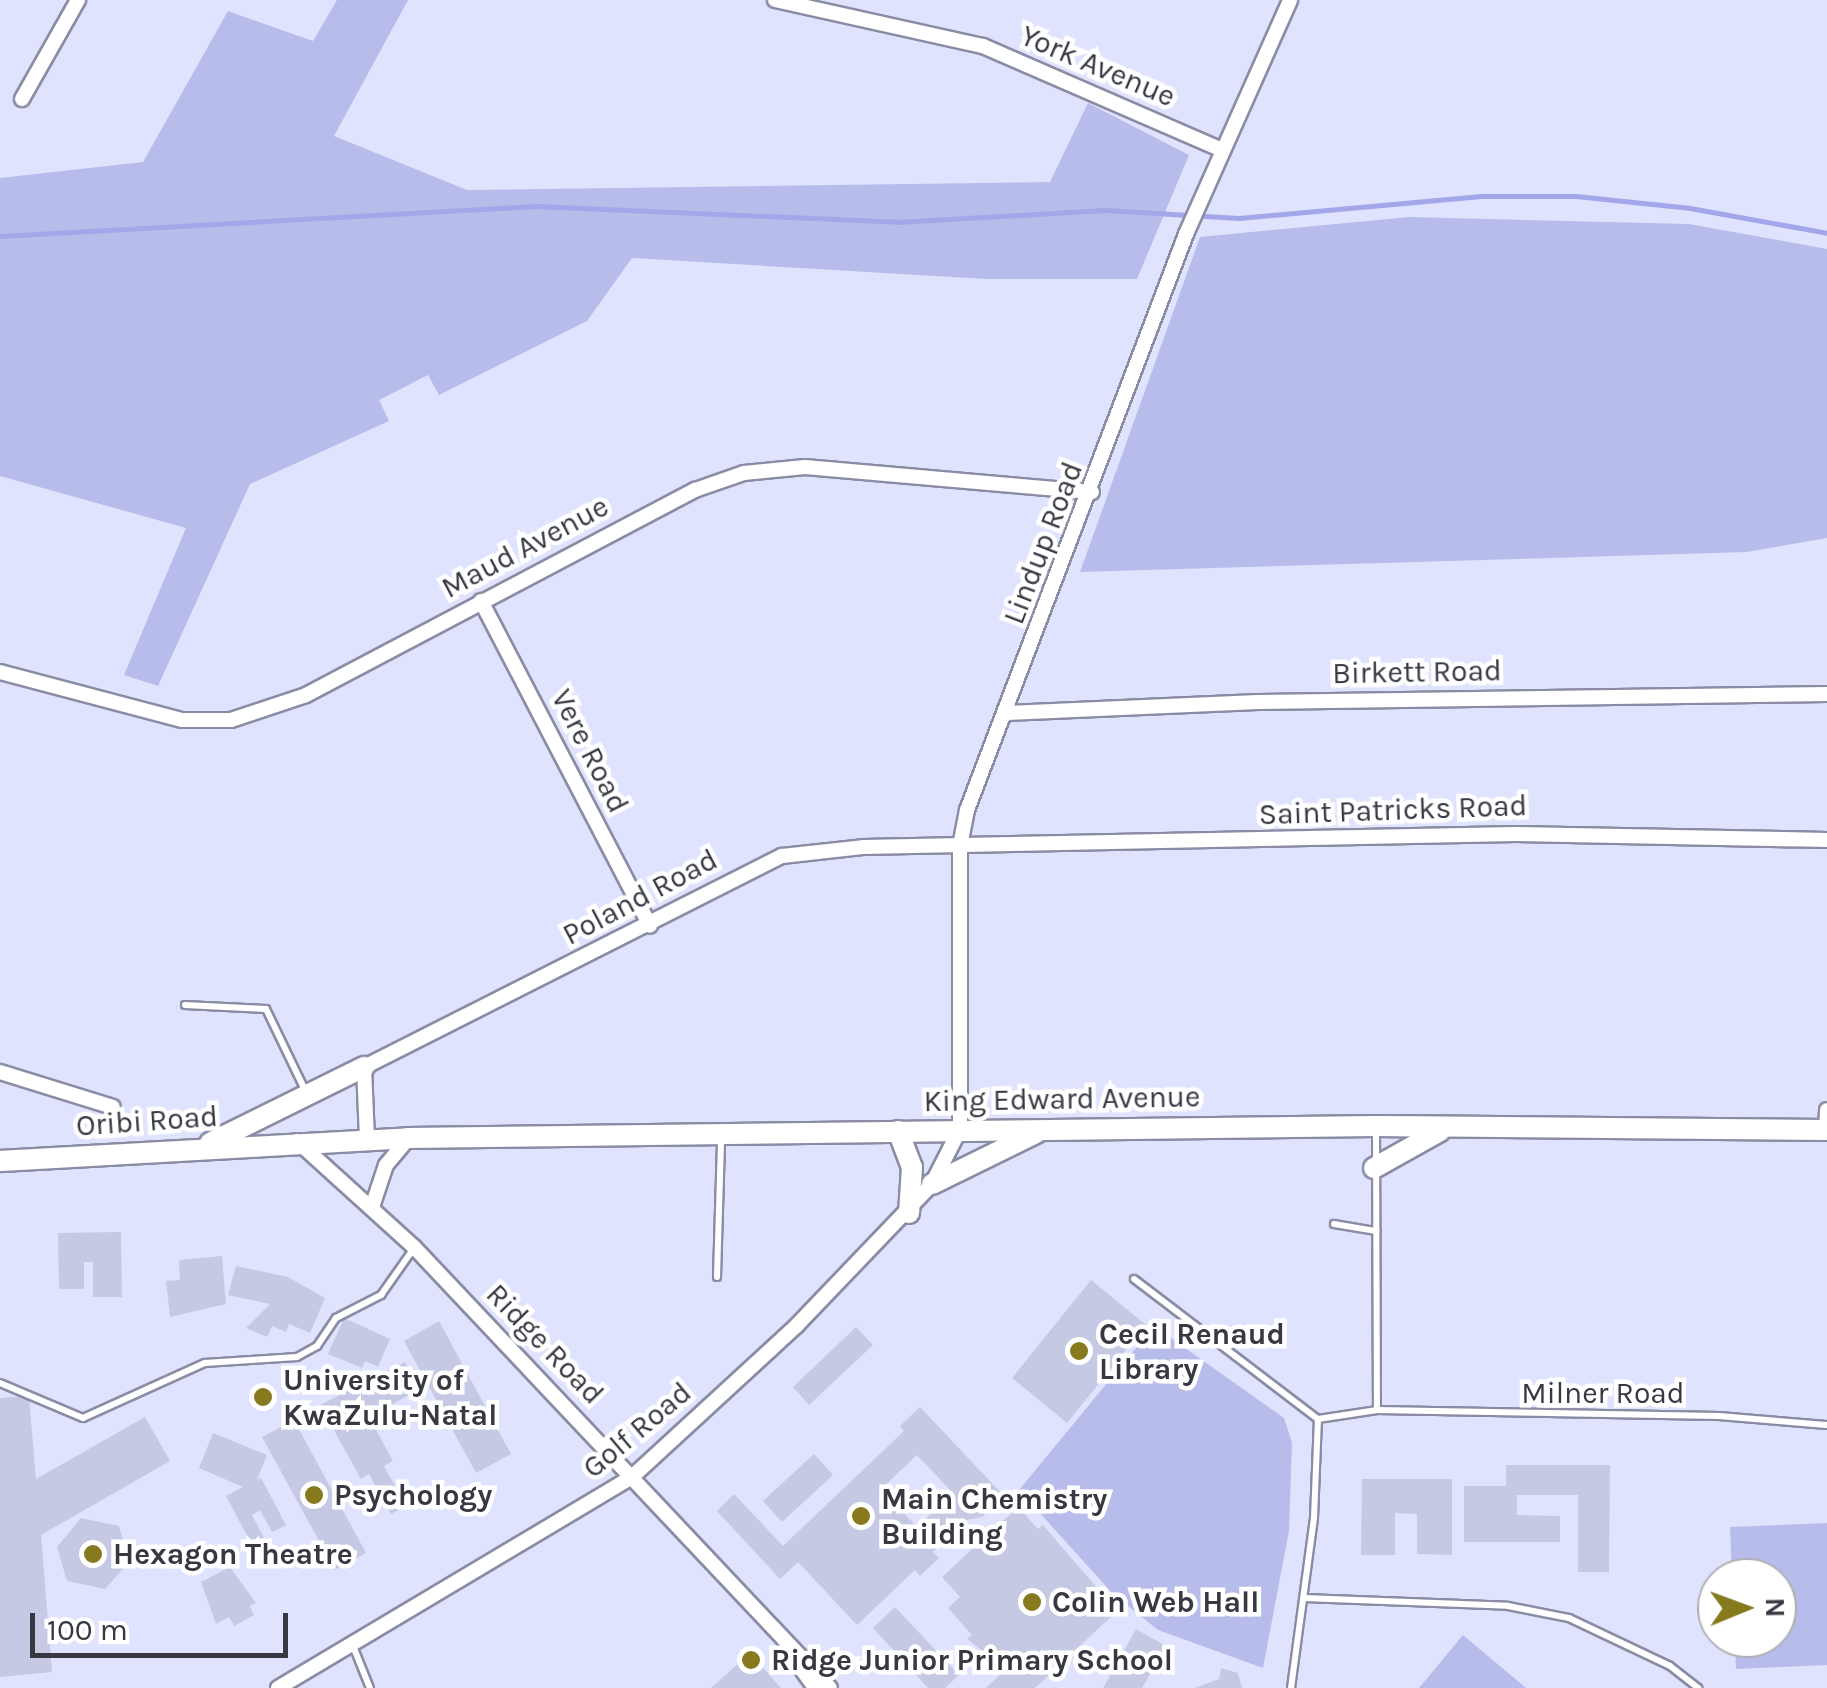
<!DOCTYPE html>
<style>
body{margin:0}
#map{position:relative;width:1827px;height:1688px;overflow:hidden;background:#e0e3fd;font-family:Karla,sans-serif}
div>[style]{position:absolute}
.green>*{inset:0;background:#b8bcea}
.stream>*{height:5px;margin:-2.5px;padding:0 2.5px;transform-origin:2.5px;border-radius:2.5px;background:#a3a7e9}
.building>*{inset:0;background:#c6c9e3}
.roads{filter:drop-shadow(2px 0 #8a8ca4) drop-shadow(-2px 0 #8a8ca4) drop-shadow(0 2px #8a8ca4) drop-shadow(0 -2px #8a8ca4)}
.lane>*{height:6px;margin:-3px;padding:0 3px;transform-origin:3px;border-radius:3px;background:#fff}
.street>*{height:14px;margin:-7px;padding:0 7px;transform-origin:7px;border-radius:7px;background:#fff}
.secondary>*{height:20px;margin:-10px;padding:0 10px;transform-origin:10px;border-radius:10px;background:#fff}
.dots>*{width:28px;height:28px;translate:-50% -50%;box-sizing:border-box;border:5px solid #fff;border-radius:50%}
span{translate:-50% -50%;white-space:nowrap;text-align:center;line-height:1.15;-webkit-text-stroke:9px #fff;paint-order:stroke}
.street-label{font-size:30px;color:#373842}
.poi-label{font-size:30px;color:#373842;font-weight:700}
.left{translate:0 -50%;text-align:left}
.north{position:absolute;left:1697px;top:1558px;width:100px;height:100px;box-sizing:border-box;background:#fff;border:2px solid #afafb3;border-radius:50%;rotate:89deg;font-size:28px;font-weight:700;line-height:40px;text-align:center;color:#373842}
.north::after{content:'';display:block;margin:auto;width:35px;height:45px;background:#86791e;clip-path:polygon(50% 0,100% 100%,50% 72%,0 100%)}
.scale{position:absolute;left:30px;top:1613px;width:258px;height:45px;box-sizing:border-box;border:5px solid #373842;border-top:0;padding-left:12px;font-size:30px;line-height:35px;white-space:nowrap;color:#373842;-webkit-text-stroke:8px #fff;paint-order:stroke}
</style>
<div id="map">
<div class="green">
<div style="clip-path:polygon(337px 0,408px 0,334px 136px,467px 190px,1050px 182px,1088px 103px,1189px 155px,1137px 279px,986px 279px,632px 258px,587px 321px,439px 395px,428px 375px,379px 400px,389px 421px,250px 484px,158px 686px,124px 675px,186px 528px,0 476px,0 178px,143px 162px,228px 11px,313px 41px)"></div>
<div style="clip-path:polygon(1409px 217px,1689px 224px,1827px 249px,1827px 538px,1747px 552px,1080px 572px,1200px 237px)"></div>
<div style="clip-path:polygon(1154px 1326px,1284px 1418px,1292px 1443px,1289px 1531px,1263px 1668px,1158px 1630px,1113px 1594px,1019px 1490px)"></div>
<div style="clip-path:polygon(1827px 1523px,1827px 1665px,1736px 1669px,1735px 1638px,1777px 1638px,1777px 1578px,1732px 1578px,1730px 1527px)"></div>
<div style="clip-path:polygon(1463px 1635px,1526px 1688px,1419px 1688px)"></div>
</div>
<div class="stream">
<div style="left:0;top:236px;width:537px;rotate:-3.2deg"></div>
<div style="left:536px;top:206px;width:362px;rotate:2.5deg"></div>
<div style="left:898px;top:222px;width:207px;rotate:-3.3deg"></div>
<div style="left:1105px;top:210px;width:134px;rotate:3.4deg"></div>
<div style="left:1239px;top:218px;width:243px;rotate:-5.2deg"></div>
<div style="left:1481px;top:196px;width:95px"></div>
<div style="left:1576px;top:196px;width:115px;rotate:6deg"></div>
<div style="left:1690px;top:208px;width:139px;rotate:10.3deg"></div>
</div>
<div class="building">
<div style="clip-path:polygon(121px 1232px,122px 1297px,93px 1297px,93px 1262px,84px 1262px,84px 1289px,59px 1289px,58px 1233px)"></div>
<div style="clip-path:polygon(222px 1256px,226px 1304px,170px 1317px,166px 1281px,180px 1280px,179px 1260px)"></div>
<div style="clip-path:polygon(236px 1266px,288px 1277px,325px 1298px,310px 1333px,289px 1324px,286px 1332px,272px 1326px,267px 1337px,246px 1328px,270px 1304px,228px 1295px)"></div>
<div style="clip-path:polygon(1091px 1280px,1146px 1325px,1067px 1423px,1012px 1378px)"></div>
<div style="clip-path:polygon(344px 1318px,390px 1339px,378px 1367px,365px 1361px,362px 1368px,328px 1354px)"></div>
<div style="clip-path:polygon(439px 1321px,511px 1454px,476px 1473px,404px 1341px)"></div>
<div style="clip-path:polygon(856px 1327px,873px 1345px,809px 1405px,793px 1387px)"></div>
<div style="clip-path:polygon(405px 1362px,420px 1389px,369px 1417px,393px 1461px,384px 1466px,406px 1506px,391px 1514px,369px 1474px,361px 1479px,320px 1405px)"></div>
<div style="clip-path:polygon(29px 1396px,36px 1479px,145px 1417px,170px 1461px,41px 1535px,52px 1672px,0 1677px,0 1398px)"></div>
<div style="clip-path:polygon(evenodd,920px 1407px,1004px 1496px,982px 1517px,967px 1520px,933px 1552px,939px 1558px,920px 1576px,915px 1570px,857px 1625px,798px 1562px,780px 1579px,717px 1511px,734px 1494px,783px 1546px,904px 1431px,900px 1426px,920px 1407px,917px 1455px,953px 1493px,917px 1527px,881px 1489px,917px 1455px)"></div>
<div style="clip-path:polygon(294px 1420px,366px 1553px,335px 1570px,262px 1437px)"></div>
<div style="clip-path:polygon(213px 1433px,267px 1455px,257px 1480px,261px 1478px,286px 1525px,272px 1532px,260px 1510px,252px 1515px,264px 1538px,252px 1545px,226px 1496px,243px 1487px,199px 1468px)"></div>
<div style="clip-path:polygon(814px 1454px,833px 1475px,782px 1522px,763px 1501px)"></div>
<div style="clip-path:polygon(1506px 1465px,1610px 1465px,1609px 1572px,1578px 1572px,1578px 1495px,1517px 1495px,1517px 1515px,1560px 1516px,1560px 1542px,1464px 1542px,1464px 1486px,1506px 1486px)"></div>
<div style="clip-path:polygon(1362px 1479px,1452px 1479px,1452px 1555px,1417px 1554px,1417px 1514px,1395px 1513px,1395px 1555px,1361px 1555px)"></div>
<div style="clip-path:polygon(1018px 1507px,1038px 1529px,1043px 1525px,1117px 1611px,1035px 1688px,986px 1688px,1006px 1669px,967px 1639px,972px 1635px,948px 1608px,960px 1597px,942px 1577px)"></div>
<div style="clip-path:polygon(81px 1518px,119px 1526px,129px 1562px,105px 1589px,67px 1581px,57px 1547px)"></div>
<div style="clip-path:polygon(230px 1567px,256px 1603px,250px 1606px,254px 1615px,234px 1626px,229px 1617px,216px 1624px,201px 1582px)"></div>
<div style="clip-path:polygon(895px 1607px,959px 1675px,945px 1688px,928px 1688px,873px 1628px)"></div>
<div style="clip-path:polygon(1136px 1629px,1166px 1646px,1142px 1688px,1103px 1688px)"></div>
<div style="clip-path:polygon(750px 1653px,781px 1688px,711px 1688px)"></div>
<div style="clip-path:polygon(1221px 1668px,1238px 1673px,1242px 1688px,1195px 1688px,1219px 1679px)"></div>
</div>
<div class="roads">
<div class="lane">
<div style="left:185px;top:1005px;width:81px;rotate:2.8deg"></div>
<div style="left:266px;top:1009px;width:90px;rotate:64.3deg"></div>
<div style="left:1376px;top:1131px;width:279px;rotate:89.8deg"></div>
<div style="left:1334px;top:1224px;width:43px;rotate:9.5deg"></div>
<div style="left:717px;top:1277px;width:138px;rotate:-88.3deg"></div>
<div style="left:1134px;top:1279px;width:231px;rotate:37.3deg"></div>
<div style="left:0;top:1383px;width:90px;rotate:22.9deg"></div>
<div style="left:83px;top:1418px;width:134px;rotate:-24.3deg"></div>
<div style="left:205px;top:1363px;width:92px;rotate:-3.7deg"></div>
<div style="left:297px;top:1357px;width:23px;rotate:-29deg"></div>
<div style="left:317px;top:1346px;width:34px;rotate:-56deg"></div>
<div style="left:336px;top:1318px;width:51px;rotate:-27.1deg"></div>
<div style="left:381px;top:1295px;width:57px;rotate:-54.9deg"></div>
<div style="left:1304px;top:1598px;width:204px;rotate:2.2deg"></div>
<div style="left:1508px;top:1606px;width:62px;rotate:11.1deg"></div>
<div style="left:1569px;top:1618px;width:112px;rotate:25.4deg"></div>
<div style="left:1670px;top:1666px;width:36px;rotate:38deg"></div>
<div style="left:353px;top:1646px;width:45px;rotate:68deg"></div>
<div style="left:1291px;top:1688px;width:172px;rotate:-82.3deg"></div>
<div style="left:1314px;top:1518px;width:99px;rotate:-87.7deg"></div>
<div style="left:1318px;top:1419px;width:60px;rotate:-8.7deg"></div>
<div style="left:1377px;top:1410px;width:342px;rotate:1deg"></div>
<div style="left:1719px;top:1416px;width:108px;rotate:4.8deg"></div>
</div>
<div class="street">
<div style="left:775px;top:0;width:213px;rotate:12.5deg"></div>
<div style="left:983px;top:46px;width:261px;rotate:23.5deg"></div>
<div style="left:22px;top:99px;width:114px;rotate:-60.5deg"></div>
<div style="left:481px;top:601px;width:366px;rotate:62.5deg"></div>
<div style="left:0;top:672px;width:188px;rotate:14.8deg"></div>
<div style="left:182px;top:720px;width:49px"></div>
<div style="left:231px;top:720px;width:79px;rotate:-18.4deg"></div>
<div style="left:306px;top:695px;width:440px;rotate:-27.8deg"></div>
<div style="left:695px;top:490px;width:52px;rotate:-19.1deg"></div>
<div style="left:744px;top:473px;width:61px;rotate:-5.6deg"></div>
<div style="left:805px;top:467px;width:288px;rotate:5deg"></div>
<div style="left:1007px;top:713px;width:251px;rotate:-2.5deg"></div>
<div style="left:1258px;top:702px;width:569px;rotate:-0.81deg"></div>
<div style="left:0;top:1072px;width:118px;rotate:17.2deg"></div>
<div style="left:1826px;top:1130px;width:20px;rotate:-87deg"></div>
<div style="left:367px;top:1139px;width:72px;rotate:-92.4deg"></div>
<div style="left:364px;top:1067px;width:468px;rotate:-26.8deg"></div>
<div style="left:782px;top:856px;width:81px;rotate:-6.3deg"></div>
<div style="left:863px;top:847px;width:653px;rotate:-1.14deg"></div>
<div style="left:1516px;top:834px;width:311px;rotate:1.1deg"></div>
<div style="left:297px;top:1141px;width:158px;rotate:42.2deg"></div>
<div style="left:414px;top:1247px;width:606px;rotate:46.67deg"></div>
<div style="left:372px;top:1207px;width:44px;rotate:-71.6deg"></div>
<div style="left:386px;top:1165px;width:34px;rotate:-50deg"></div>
<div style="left:800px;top:1667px;width:26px;rotate:54deg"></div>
<div style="left:278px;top:1688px;width:413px;rotate:-30.8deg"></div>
<div style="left:633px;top:1476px;width:223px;rotate:-42.6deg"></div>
<div style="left:797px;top:1325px;width:195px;rotate:-46.2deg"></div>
<div style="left:932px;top:1184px;width:62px;rotate:-63deg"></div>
<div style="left:960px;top:1129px;width:283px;rotate:-90deg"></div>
<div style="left:960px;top:846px;width:37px;rotate:-79deg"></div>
<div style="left:967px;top:810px;width:616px;rotate:-69.18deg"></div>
<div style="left:1186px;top:234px;width:256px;rotate:-66deg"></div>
</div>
<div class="secondary">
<div style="left:898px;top:1131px;width:39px;rotate:69deg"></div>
<div style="left:912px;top:1167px;width:46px;rotate:93.7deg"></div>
<div style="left:210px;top:1143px;width:172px;rotate:-26.3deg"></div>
<div style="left:0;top:1161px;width:409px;rotate:-3.2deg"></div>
<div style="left:408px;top:1138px;width:968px;rotate:-0.71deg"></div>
<div style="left:1376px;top:1126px;width:451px;rotate:0.5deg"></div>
<div style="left:1374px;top:1168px;width:76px;rotate:-29.3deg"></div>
<div style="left:932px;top:1184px;width:116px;rotate:-26.1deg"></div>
</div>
</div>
<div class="dots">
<div style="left:1079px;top:1351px;background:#86791e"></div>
<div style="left:263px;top:1397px;background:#86791e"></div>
<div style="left:314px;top:1495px;background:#86791e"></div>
<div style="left:861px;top:1516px;background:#86791e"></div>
<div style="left:93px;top:1554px;background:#86791e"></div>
<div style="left:1032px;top:1602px;background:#86791e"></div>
<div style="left:751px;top:1660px;background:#86791e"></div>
</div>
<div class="street-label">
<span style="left:1098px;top:66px;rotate:23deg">York Avenue</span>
<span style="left:1043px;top:543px;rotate:-69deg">Lindup Road</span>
<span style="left:525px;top:547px;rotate:-28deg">Maud Avenue</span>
<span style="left:1417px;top:672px;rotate:-1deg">Birkett Road</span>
<span style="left:590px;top:751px;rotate:63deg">Vere Road</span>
<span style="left:1393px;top:810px;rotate:-2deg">Saint Patricks Road</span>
<span style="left:640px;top:897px;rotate:-28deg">Poland Road</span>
<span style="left:1062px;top:1099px;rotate:-1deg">King Edward Avenue</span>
<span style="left:147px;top:1121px;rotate:-4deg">Oribi Road</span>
<span style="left:545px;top:1344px;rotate:46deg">Ridge Road</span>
<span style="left:1603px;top:1393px">Milner Road</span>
<span style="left:637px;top:1430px;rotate:-40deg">Golf Road</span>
</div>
<div class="poi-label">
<span class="left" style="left:1099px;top:1351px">Cecil Renaud<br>Library</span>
<span class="left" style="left:283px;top:1397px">University of<br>KwaZulu-Natal</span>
<span class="left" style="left:334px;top:1495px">Psychology</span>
<span class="left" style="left:881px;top:1516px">Main Chemistry<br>Building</span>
<span class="left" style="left:113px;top:1554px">Hexagon Theatre</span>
<span class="left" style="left:1052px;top:1602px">Colin Web Hall</span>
<span class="left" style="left:771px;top:1660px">Ridge Junior Primary School</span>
</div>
<div class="north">N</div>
<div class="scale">100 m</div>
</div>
